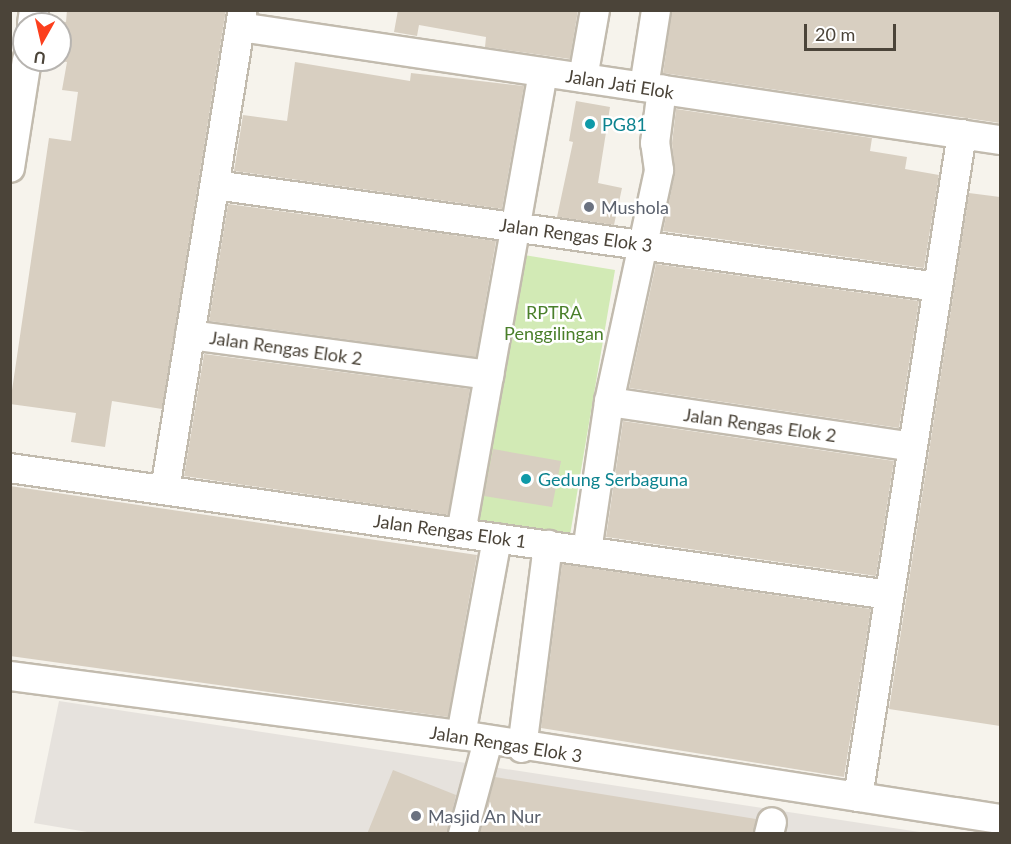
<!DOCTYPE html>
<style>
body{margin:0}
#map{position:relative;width:1011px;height:844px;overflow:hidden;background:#f6f3ec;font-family:Lato,sans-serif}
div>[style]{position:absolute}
.industrial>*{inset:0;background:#e6e2dd}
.green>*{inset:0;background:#d2eab5}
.building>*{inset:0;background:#d8cfc1}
.roads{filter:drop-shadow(2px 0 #c2bbae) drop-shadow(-2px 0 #c2bbae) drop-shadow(0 2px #c2bbae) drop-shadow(0 -2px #c2bbae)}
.minor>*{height:28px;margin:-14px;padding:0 14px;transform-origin:14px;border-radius:14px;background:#fff}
.dots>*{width:16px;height:16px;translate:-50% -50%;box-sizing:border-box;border:3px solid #fff;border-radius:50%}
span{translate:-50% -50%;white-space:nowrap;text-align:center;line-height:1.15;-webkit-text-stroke:5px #fff;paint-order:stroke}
.street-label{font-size:18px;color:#4b4439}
.culture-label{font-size:18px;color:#0d838f}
.left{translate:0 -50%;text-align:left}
.worship-label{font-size:18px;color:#5b616d}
.park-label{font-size:18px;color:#4a7f2a}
.frame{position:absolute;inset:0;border:12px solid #4b4439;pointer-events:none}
.north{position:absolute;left:12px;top:12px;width:60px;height:60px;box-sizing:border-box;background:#fff;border:2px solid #b7b4b0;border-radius:50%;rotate:188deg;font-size:16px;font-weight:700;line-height:24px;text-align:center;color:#4b4439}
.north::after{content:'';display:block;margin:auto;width:21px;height:27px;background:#fc3f1d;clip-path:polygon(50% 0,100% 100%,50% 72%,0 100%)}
.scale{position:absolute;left:804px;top:24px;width:92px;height:27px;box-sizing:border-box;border:3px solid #4b4439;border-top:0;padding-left:8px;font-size:18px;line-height:21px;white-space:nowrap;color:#4b4439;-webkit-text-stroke:4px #fff;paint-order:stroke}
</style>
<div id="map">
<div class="industrial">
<div style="clip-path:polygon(59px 701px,926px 833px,99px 834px,34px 823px)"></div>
</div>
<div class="green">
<div style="clip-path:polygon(512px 253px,615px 270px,569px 541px,472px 530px)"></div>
</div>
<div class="building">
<div style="clip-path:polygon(67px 10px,226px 10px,162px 409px,112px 401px,105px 447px,71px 442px,76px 413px,10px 404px,49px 138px,71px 141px,78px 92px,62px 90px,67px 62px,50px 60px,60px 60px,60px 24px,51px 24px,51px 20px,66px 22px)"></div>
<div style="clip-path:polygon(398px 10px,578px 10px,570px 59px,485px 47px,486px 37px,419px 25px,417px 36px,394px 32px)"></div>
<div style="clip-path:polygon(672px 10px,1000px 10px,1000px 123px,663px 73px)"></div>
<div style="clip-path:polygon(295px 62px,410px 81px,411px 73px,524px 86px,502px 209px,234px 171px,243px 115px,287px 121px)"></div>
<div style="clip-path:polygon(576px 101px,610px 107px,598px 183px,622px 188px,614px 225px,557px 217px,573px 142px,569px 141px)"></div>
<div style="clip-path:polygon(676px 109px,872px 138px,870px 151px,907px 157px,905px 169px,939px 175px,924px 268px,663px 231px,675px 173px,672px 143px)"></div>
<div style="clip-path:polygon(969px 193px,1000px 197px,1000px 726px,889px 709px)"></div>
<div style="clip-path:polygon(228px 204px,496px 241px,476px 357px,209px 321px)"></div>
<div style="clip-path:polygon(656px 264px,919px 301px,899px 428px,629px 388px)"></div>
<div style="clip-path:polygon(204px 354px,470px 389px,448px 515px,184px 476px)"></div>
<div style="clip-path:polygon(623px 421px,894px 461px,876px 576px,606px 537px)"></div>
<div style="clip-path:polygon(493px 449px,561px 461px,552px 507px,484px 496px)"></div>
<div style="clip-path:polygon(10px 486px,477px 555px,448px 717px,10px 656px)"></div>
<div style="clip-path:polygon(562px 564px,871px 609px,844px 777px,541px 728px)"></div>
<div style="clip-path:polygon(393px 770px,456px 795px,447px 834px,367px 834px)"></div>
<div style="clip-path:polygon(495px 777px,756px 819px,753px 834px,480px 834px)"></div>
</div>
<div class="roads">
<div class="minor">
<div style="left:32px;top:24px;width:14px;rotate:-82deg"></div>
<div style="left:240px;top:27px;width:768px;rotate:8.46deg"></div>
<div style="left:583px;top:78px;width:69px;rotate:-80deg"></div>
<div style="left:644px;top:87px;width:78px;rotate:-81.1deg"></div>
<div style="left:10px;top:168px;width:109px;rotate:-81.1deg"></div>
<div style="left:215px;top:185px;width:730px;rotate:8.03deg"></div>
<div style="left:190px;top:335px;width:302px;rotate:7.6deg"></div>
<div style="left:609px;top:402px;width:306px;rotate:8.4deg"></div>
<div style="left:10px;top:468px;width:888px;rotate:8.22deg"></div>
<div style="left:165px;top:490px;width:486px;rotate:-80.8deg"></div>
<div style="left:461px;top:533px;width:468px;rotate:-79.9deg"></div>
<div style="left:587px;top:551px;width:151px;rotate:-81.6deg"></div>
<div style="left:609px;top:402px;width:237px;rotate:-77.8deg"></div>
<div style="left:659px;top:170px;width:27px;rotate:-98deg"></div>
<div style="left:655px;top:143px;width:54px;rotate:-82.6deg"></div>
<div style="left:10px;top:676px;width:455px;rotate:7.5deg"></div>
<div style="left:461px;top:735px;width:546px;rotate:8.86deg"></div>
<div style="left:461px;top:735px;width:200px;rotate:-79.6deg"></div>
<div style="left:522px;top:748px;width:205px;rotate:-82.7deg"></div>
<div style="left:858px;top:797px;width:671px;rotate:-81.09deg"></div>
<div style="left:463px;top:834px;width:96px;rotate:-75deg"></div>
<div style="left:769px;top:834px;width:12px;rotate:-76deg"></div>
</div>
</div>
<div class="dots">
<div style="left:590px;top:124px;background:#0f9aa8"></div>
<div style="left:589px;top:207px;background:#6b7280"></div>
<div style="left:526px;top:479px;background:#0f9aa8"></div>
<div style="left:416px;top:816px;background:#6b7280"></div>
</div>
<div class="street-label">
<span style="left:620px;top:84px;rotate:9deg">Jalan Jati Elok</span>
<span style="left:576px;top:235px;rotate:8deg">Jalan Rengas Elok 3</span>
<span style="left:286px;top:348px;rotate:8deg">Jalan Rengas Elok 2</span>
<span style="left:760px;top:425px;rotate:8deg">Jalan Rengas Elok 2</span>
<span style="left:450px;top:531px;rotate:8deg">Jalan Rengas Elok 1</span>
<span style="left:506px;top:744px;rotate:9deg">Jalan Rengas Elok 3</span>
</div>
<div class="culture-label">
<span class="left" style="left:602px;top:124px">PG81</span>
<span class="left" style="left:538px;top:479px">Gedung Serbaguna</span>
</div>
<div class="worship-label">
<span class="left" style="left:601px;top:207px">Mushola</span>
<span class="left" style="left:428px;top:816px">Masjid An Nur</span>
</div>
<div class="park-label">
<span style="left:554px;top:323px">RPTRA<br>Penggilingan</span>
</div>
<div class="frame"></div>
<div class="north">U</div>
<div class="scale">20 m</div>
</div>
